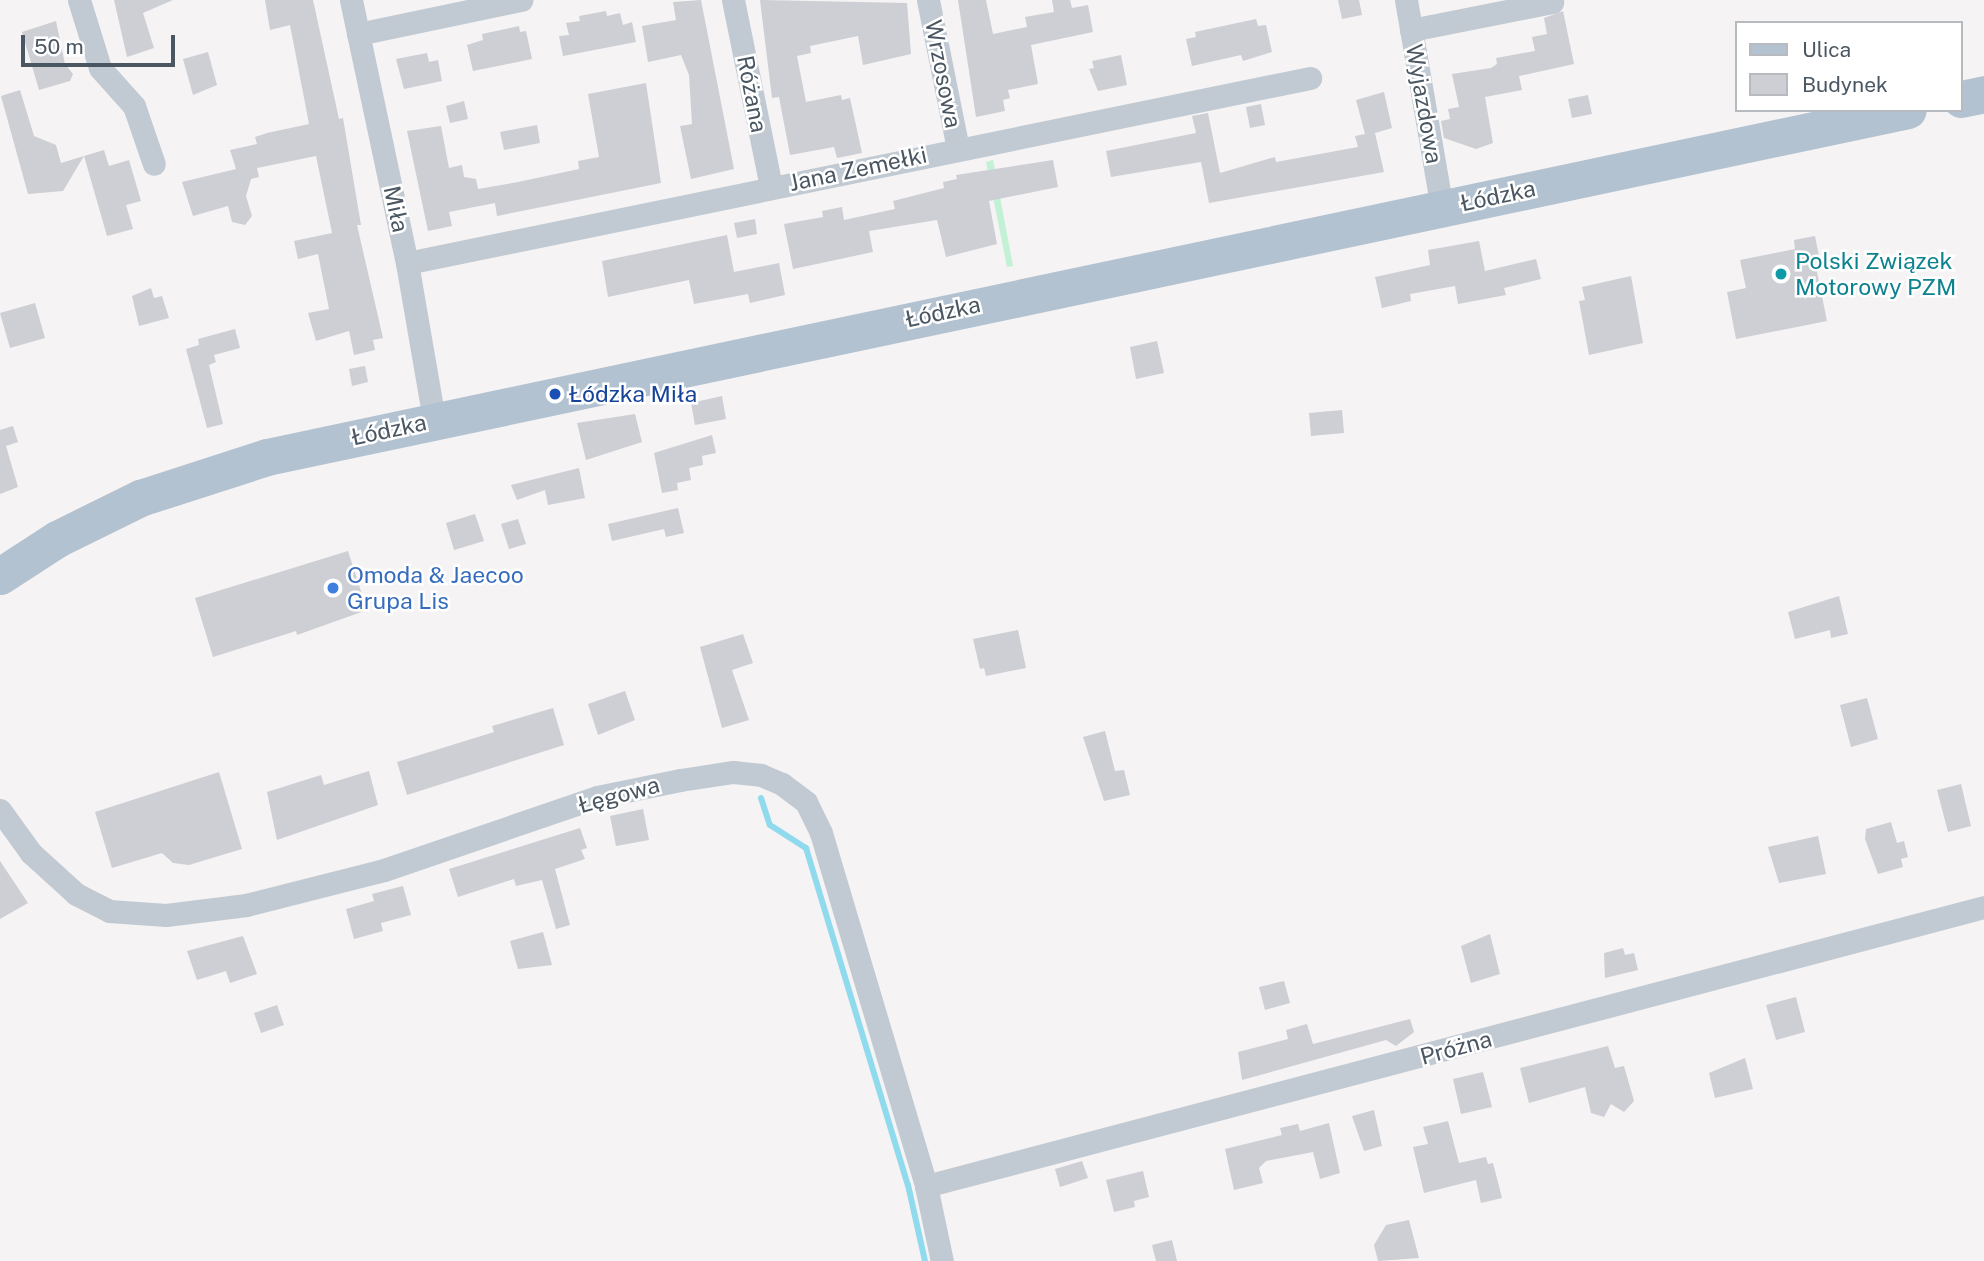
<!DOCTYPE html>
<meta charset="utf-8">
<style>
body{margin:0}
#map{position:relative;width:1984px;height:1261px;overflow:hidden;background:#f5f3f3;font-family:"Public Sans",sans-serif}
div>[style]{position:absolute}
.green>*{inset:0;background:#c3f1d5}
.stream>*{height:6px;margin:-3px;padding:0 3px;transform-origin:3px;border-radius:3px;background:#90daee}
.building>*{inset:0;background:#cdcfd5}
.street>*{height:23px;margin:-11.5px;padding:0 11.5px;transform-origin:11.5px;border-radius:11.5px;background:#c1cad2}
.primary>*{height:37px;margin:-18.5px;padding:0 18.5px;transform-origin:18.5px;border-radius:18.5px;background:#b3c2d1}
.dots>*{width:19px;height:19px;translate:-50% -50%;box-sizing:border-box;border:4px solid #fff;border-radius:50%}
span{translate:-50% -50%;white-space:nowrap;text-align:center;line-height:1.15;-webkit-text-stroke:5px #fff;paint-order:stroke}
.street-label{font-size:23px;color:#4a5661}
.culture-label{font-size:23px;color:#0d838f}
.left{translate:0 -50%;text-align:left}
.transit-label{font-size:23px;color:#164399}
.shop-label{font-size:23px;color:#366cbe}
.legend{position:absolute;left:1735px;top:21px;width:228px;height:91px;box-sizing:border-box;background:#fff;border:2px solid #b7bbc0;margin:0;padding:9px 12px;list-style:none;font-size:21px;color:#4a5661}
.legend li{display:flex;align-items:center;gap:14px;height:35px}
.legend b{width:35px;border:2px solid #b7bbc0}
.scale{position:absolute;left:21px;top:35px;width:154px;height:32px;box-sizing:border-box;border:4px solid #4a5661;border-top:0;padding-left:9px;font-size:21px;line-height:24px;white-space:nowrap;color:#4a5661;-webkit-text-stroke:5px #fff;paint-order:stroke}
</style>
<div id="map">
<div class="green">
<div style="clip-path:polygon(993px 160px,1013px 266px,1007px 267px,986px 162px)"></div>
</div>
<div class="stream">
<div style="left:761px;top:798px;width:28px;rotate:72deg"></div>
<div style="left:770px;top:825px;width:43px;rotate:32.6deg"></div>
<div style="left:806px;top:848px;width:352px;rotate:73.2deg"></div>
<div style="left:908px;top:1185px;width:78px;rotate:77.4deg"></div>
</div>
<div class="building">
<div style="clip-path:polygon(114px 0,173px 0,143px 13px,154px 48px,127px 57px)"></div>
<div style="clip-path:polygon(265px 0,313px 0,339px 119px,343px 118px,361px 225px,357px 225px,383px 338px,373px 340px,375px 350px,354px 355px,349px 331px,316px 341px,308px 313px,329px 309px,318px 254px,298px 259px,294px 241px,332px 233px,316px 156px,257px 168px,259px 177px,251px 179px,246px 196px,252px 216px,245px 225px,232px 222px,228px 206px,193px 216px,182px 182px,236px 169px,230px 150px,257px 144px,255px 137px,267px 133px,309px 124px,290px 25px,270px 30px)"></div>
<div style="clip-path:polygon(701px 0,734px 169px,691px 179px,680px 126px,692px 124px,689px 75px,681px 55px,648px 62px,642px 26px,676px 20px,673px 2px)"></div>
<div style="clip-path:polygon(760px 0,907px 3px,911px 54px,863px 65px,858px 36px,810px 46px,811px 53px,797px 56px,806px 102px,841px 95px,842px 100px,850px 98px,862px 153px,837px 158px,834px 147px,790px 155px,779px 97px,772px 98px)"></div>
<div style="clip-path:polygon(958px 0,986px 0,993px 34px,1027px 27px,1025px 17px,1054px 12px,1052px 0,1070px 0,1072px 8px,1088px 5px,1093px 32px,1031px 45px,1038px 84px,1008px 90px,1010px 98px,1003px 100px,1005px 111px,976px 117px)"></div>
<div style="clip-path:polygon(1338px 0,1359px 0,1362px 15px,1342px 19px)"></div>
<div style="clip-path:polygon(606px 11px,607px 16px,620px 13px,623px 25px,632px 22px,636px 42px,563px 56px,559px 36px,569px 35px,566px 23px,580px 21px,579px 16px)"></div>
<div style="clip-path:polygon(1563px 11px,1574px 64px,1519px 76px,1522px 90px,1485px 97px,1493px 143px,1476px 149px,1444px 138px,1441px 121px,1450px 119px,1448px 109px,1459px 107px,1452px 74px,1491px 68px,1497px 64px,1496px 58px,1535px 51px,1532px 37px,1547px 34px,1544px 18px)"></div>
<div style="clip-path:polygon(1256px 19px,1258px 26px,1266px 25px,1272px 52px,1243px 61px,1241px 55px,1192px 66px,1186px 39px,1196px 37px,1195px 32px)"></div>
<div style="clip-path:polygon(56px 21px,65px 64px,73px 74px,70px 81px,39px 90px,22px 32px)"></div>
<div style="clip-path:polygon(519px 26px,520px 32px,526px 31px,532px 59px,473px 71px,467px 45px,483px 40px,482px 34px)"></div>
<div style="clip-path:polygon(208px 52px,217px 85px,193px 95px,183px 59px)"></div>
<div style="clip-path:polygon(427px 53px,429px 62px,438px 60px,442px 81px,404px 89px,396px 59px)"></div>
<div style="clip-path:polygon(1121px 55px,1127px 85px,1098px 91px,1089px 69px,1094px 68px,1092px 61px)"></div>
<div style="clip-path:polygon(646px 83px,661px 183px,497px 216px,495px 203px,449px 212px,452px 226px,428px 231px,407px 131px,441px 126px,449px 168px,462px 165px,464px 177px,476px 179px,478px 189px,518px 182px,579px 169px,578px 161px,599px 157px,588px 94px)"></div>
<div style="clip-path:polygon(20px 90px,34px 136px,56px 145px,61px 163px,104px 150px,109px 166px,129px 160px,141px 201px,126px 205px,133px 229px,107px 236px,84px 156px,63px 191px,28px 194px,1px 96px)"></div>
<div style="clip-path:polygon(1384px 92px,1392px 128px,1375px 133px,1384px 172px,1209px 203px,1201px 162px,1111px 177px,1106px 151px,1196px 133px,1192px 116px,1208px 113px,1220px 173px,1275px 157px,1276px 162px,1358px 147px,1355px 136px,1365px 134px,1356px 100px)"></div>
<div style="clip-path:polygon(1588px 95px,1592px 114px,1572px 118px,1568px 99px)"></div>
<div style="clip-path:polygon(464px 101px,468px 119px,450px 123px,446px 106px)"></div>
<div style="clip-path:polygon(1261px 104px,1265px 125px,1250px 128px,1246px 107px)"></div>
<div style="clip-path:polygon(537px 125px,540px 143px,504px 150px,500px 132px)"></div>
<div style="clip-path:polygon(1053px 160px,1058px 187px,989px 201px,997px 244px,946px 257px,937px 220px,869px 231px,873px 252px,793px 269px,784px 224px,823px 217px,822px 211px,842px 207px,844px 220px,895px 209px,893px 201px,944px 188px,943px 182px,957px 179px,956px 175px)"></div>
<div style="clip-path:polygon(755px 219px,757px 234px,737px 238px,734px 223px)"></div>
<div style="clip-path:polygon(727px 235px,734px 272px,779px 263px,785px 295px,750px 303px,748px 294px,694px 304px,689px 280px,608px 297px,602px 261px)"></div>
<div style="clip-path:polygon(1815px 236px,1819px 256px,1814px 257px,1827px 321px,1736px 339px,1727px 292px,1746px 288px,1740px 260px,1795px 249px,1794px 240px)"></div>
<div style="clip-path:polygon(1479px 241px,1485px 271px,1536px 259px,1541px 279px,1504px 288px,1506px 295px,1458px 304px,1455px 286px,1410px 294px,1411px 301px,1382px 308px,1375px 277px,1430px 265px,1428px 250px)"></div>
<div style="clip-path:polygon(1631px 276px,1643px 343px,1589px 355px,1579px 301px,1585px 300px,1582px 287px)"></div>
<div style="clip-path:polygon(151px 288px,154px 298px,162px 296px,169px 318px,139px 326px,132px 296px)"></div>
<div style="clip-path:polygon(35px 303px,45px 338px,10px 348px,0 313px)"></div>
<div style="clip-path:polygon(235px 329px,240px 348px,214px 355px,216px 362px,209px 365px,223px 424px,207px 428px,186px 349px,199px 345px,198px 339px)"></div>
<div style="clip-path:polygon(1157px 341px,1164px 373px,1136px 379px,1130px 347px)"></div>
<div style="clip-path:polygon(365px 366px,368px 382px,352px 386px,349px 369px)"></div>
<div style="clip-path:polygon(722px 396px,726px 419px,695px 425px,691px 403px)"></div>
<div style="clip-path:polygon(1342px 410px,1344px 433px,1311px 436px,1309px 413px)"></div>
<div style="clip-path:polygon(635px 414px,642px 442px,586px 460px,577px 423px)"></div>
<div style="clip-path:polygon(13px 426px,18px 442px,6px 446px,18px 487px,0 494px,0 430px)"></div>
<div style="clip-path:polygon(712px 435px,716px 453px,702px 456px,703px 465px,689px 468px,691px 480px,677px 483px,678px 490px,662px 493px,654px 453px)"></div>
<div style="clip-path:polygon(579px 468px,585px 498px,548px 505px,545px 490px,517px 500px,511px 485px)"></div>
<div style="clip-path:polygon(678px 508px,684px 533px,666px 537px,664px 529px,612px 541px,608px 524px)"></div>
<div style="clip-path:polygon(475px 514px,484px 541px,454px 550px,446px 523px)"></div>
<div style="clip-path:polygon(518px 519px,526px 544px,509px 549px,501px 524px)"></div>
<div style="clip-path:polygon(348px 551px,367px 610px,297px 635px,296px 631px,213px 657px,195px 598px)"></div>
<div style="clip-path:polygon(1839px 596px,1848px 634px,1831px 638px,1830px 630px,1795px 639px,1788px 612px)"></div>
<div style="clip-path:polygon(1018px 630px,1026px 668px,986px 676px,984px 668px,980px 669px,973px 639px)"></div>
<div style="clip-path:polygon(743px 634px,753px 663px,732px 670px,749px 720px,722px 728px,700px 647px)"></div>
<div style="clip-path:polygon(625px 691px,635px 720px,598px 735px,588px 704px)"></div>
<div style="clip-path:polygon(1867px 698px,1878px 739px,1851px 747px,1840px 705px)"></div>
<div style="clip-path:polygon(553px 708px,564px 745px,407px 795px,397px 762px,494px 732px,492px 726px)"></div>
<div style="clip-path:polygon(1105px 731px,1115px 771px,1124px 770px,1130px 795px,1104px 801px,1083px 737px)"></div>
<div style="clip-path:polygon(369px 771px,378px 805px,277px 840px,267px 792px,321px 775px,324px 785px)"></div>
<div style="clip-path:polygon(219px 772px,242px 849px,189px 865px,173px 863px,162px 853px,112px 868px,95px 812px)"></div>
<div style="clip-path:polygon(1961px 784px,1971px 826px,1948px 832px,1937px 790px)"></div>
<div style="clip-path:polygon(643px 809px,649px 840px,616px 846px,610px 816px)"></div>
<div style="clip-path:polygon(1891px 822px,1897px 843px,1904px 841px,1908px 857px,1901px 859px,1903px 867px,1878px 874px,1865px 839px,1866px 829px)"></div>
<div style="clip-path:polygon(580px 828px,587px 848px,581px 850px,585px 859px,555px 869px,570px 925px,556px 929px,542px 880px,516px 886px,514px 879px,458px 897px,449px 869px)"></div>
<div style="clip-path:polygon(1818px 836px,1826px 874px,1779px 883px,1768px 847px)"></div>
<div style="clip-path:polygon(0 861px,28px 903px,0 919px)"></div>
<div style="clip-path:polygon(403px 886px,411px 915px,381px 923px,383px 931px,354px 939px,346px 909px,374px 901px,372px 894px)"></div>
<div style="clip-path:polygon(543px 932px,552px 965px,518px 969px,510px 941px)"></div>
<div style="clip-path:polygon(1490px 934px,1500px 974px,1471px 983px,1461px 946px)"></div>
<div style="clip-path:polygon(243px 936px,257px 974px,230px 983px,226px 971px,197px 980px,187px 951px)"></div>
<div style="clip-path:polygon(1623px 948px,1625px 955px,1634px 953px,1638px 970px,1605px 978px,1604px 953px)"></div>
<div style="clip-path:polygon(1284px 981px,1290px 1003px,1265px 1010px,1259px 987px)"></div>
<div style="clip-path:polygon(1796px 997px,1805px 1032px,1776px 1040px,1766px 1005px)"></div>
<div style="clip-path:polygon(277px 1005px,284px 1025px,261px 1033px,254px 1013px)"></div>
<div style="clip-path:polygon(1410px 1019px,1414px 1032px,1396px 1046px,1386px 1040px,1242px 1080px,1238px 1052px,1288px 1039px,1286px 1030px,1307px 1024px,1313px 1044px)"></div>
<div style="clip-path:polygon(1608px 1046px,1615px 1068px,1624px 1066px,1634px 1101px,1624px 1112px,1611px 1104px,1604px 1117px,1591px 1113px,1585px 1087px,1529px 1103px,1520px 1068px)"></div>
<div style="clip-path:polygon(1745px 1058px,1753px 1089px,1715px 1098px,1709px 1073px)"></div>
<div style="clip-path:polygon(1483px 1072px,1492px 1107px,1461px 1114px,1453px 1079px)"></div>
<div style="clip-path:polygon(1374px 1110px,1382px 1146px,1364px 1151px,1352px 1116px)"></div>
<div style="clip-path:polygon(1448px 1121px,1459px 1163px,1486px 1157px,1488px 1164px,1493px 1163px,1502px 1198px,1481px 1203px,1476px 1180px,1424px 1193px,1413px 1147px,1428px 1144px,1423px 1127px)"></div>
<div style="clip-path:polygon(1329px 1123px,1340px 1173px,1320px 1179px,1313px 1152px,1266px 1161px,1259px 1168px,1263px 1183px,1234px 1190px,1225px 1149px,1282px 1135px,1280px 1128px,1298px 1124px,1300px 1131px)"></div>
<div style="clip-path:polygon(1082px 1161px,1088px 1178px,1060px 1187px,1055px 1169px)"></div>
<div style="clip-path:polygon(1143px 1171px,1149px 1197px,1134px 1201px,1135px 1207px,1114px 1212px,1106px 1180px)"></div>
<div style="clip-path:polygon(1409px 1220px,1419px 1258px,1378px 1261px,1374px 1245px,1386px 1225px)"></div>
<div style="clip-path:polygon(1172px 1240px,1177px 1261px,1156px 1261px,1152px 1245px)"></div>
</div>
<div class="street">
<div style="left:79px;top:0;width:71px;rotate:72.8deg"></div>
<div style="left:100px;top:68px;width:51px;rotate:48.2deg"></div>
<div style="left:134px;top:106px;width:61px;rotate:71deg"></div>
<div style="left:351px;top:0;width:269px;rotate:78deg"></div>
<div style="left:407px;top:263px;width:159px;rotate:80.2deg"></div>
<div style="left:733px;top:0;width:191px;rotate:78.5deg"></div>
<div style="left:928px;top:0;width:152px;rotate:78.6deg"></div>
<div style="left:1406px;top:0;width:211px;rotate:80.2deg"></div>
<div style="left:1411px;top:30px;width:144px;rotate:-11.2deg"></div>
<div style="left:358px;top:34px;width:167px;rotate:-11.8deg"></div>
<div style="left:407px;top:263px;width:922px;rotate:-11.58deg"></div>
<div style="left:0;top:810px;width:53px;rotate:54.2deg"></div>
<div style="left:31px;top:853px;width:61px;rotate:42.3deg"></div>
<div style="left:76px;top:894px;width:37px;rotate:27deg"></div>
<div style="left:109px;top:911px;width:57px;rotate:4deg"></div>
<div style="left:166px;top:915px;width:81px;rotate:-7.1deg"></div>
<div style="left:246px;top:905px;width:142px;rotate:-14.2deg"></div>
<div style="left:384px;top:870px;width:225px;rotate:-18.9deg"></div>
<div style="left:597px;top:797px;width:85px;rotate:-11.6deg"></div>
<div style="left:680px;top:780px;width:54px;rotate:-8.6deg"></div>
<div style="left:733px;top:772px;width:28px;rotate:6deg"></div>
<div style="left:761px;top:775px;width:23px;rotate:23deg"></div>
<div style="left:782px;top:784px;width:30px;rotate:37deg"></div>
<div style="left:806px;top:802px;width:34px;rotate:64deg"></div>
<div style="left:821px;top:833px;width:368px;rotate:73.4deg"></div>
<div style="left:926px;top:1186px;width:77px;rotate:78deg"></div>
<div style="left:926px;top:1186px;width:1094px;rotate:-14.77deg"></div>
</div>
<div class="primary">
<div style="left:1961px;top:99px;width:24px;rotate:-12deg"></div>
<div style="left:0;top:576px;width:68px;rotate:-33deg"></div>
<div style="left:57px;top:539px;width:93px;rotate:-26.3deg"></div>
<div style="left:140px;top:498px;width:133px;rotate:-17.9deg"></div>
<div style="left:267px;top:457px;width:1677px;rotate:-11.94deg"></div>
</div>
<div class="dots">
<div style="left:1781px;top:274px;background:#0f9aa8"></div>
<div style="left:555px;top:394px;background:#1a4fb4"></div>
<div style="left:333px;top:588px;background:#3f7fe0"></div>
</div>
<div class="street-label">
<span style="left:943px;top:74px;rotate:79deg">Wrzosowa</span>
<span style="left:752px;top:94px;rotate:79deg">Różana</span>
<span style="left:1424px;top:104px;rotate:80deg">Wyjazdowa</span>
<span style="left:858px;top:169px;rotate:-12deg">Jana Zemełki</span>
<span style="left:1498px;top:196px;rotate:-12deg">Łódzka</span>
<span style="left:396px;top:209px;rotate:78deg">Miła</span>
<span style="left:943px;top:312px;rotate:-12deg">Łódzka</span>
<span style="left:389px;top:430px;rotate:-12deg">Łódzka</span>
<span style="left:619px;top:795px;rotate:-15deg">Łęgowa</span>
<span style="left:1456px;top:1048px;rotate:-15deg">Próżna</span>
</div>
<div class="culture-label">
<span class="left" style="left:1795px;top:274px">Polski Związek<br>Motorowy PZM</span>
</div>
<div class="transit-label">
<span class="left" style="left:569px;top:394px">Łódzka Miła</span>
</div>
<div class="shop-label">
<span class="left" style="left:347px;top:588px">Omoda &amp; Jaecoo<br>Grupa Lis</span>
</div>
<ul class="legend">
<li><b style="height:9px;background:#b3c2d1"></b>Ulica</li>
<li><b style="height:19px;background:#cdcfd5"></b>Budynek</li>
</ul>
<div class="scale">50 m</div>
</div>
